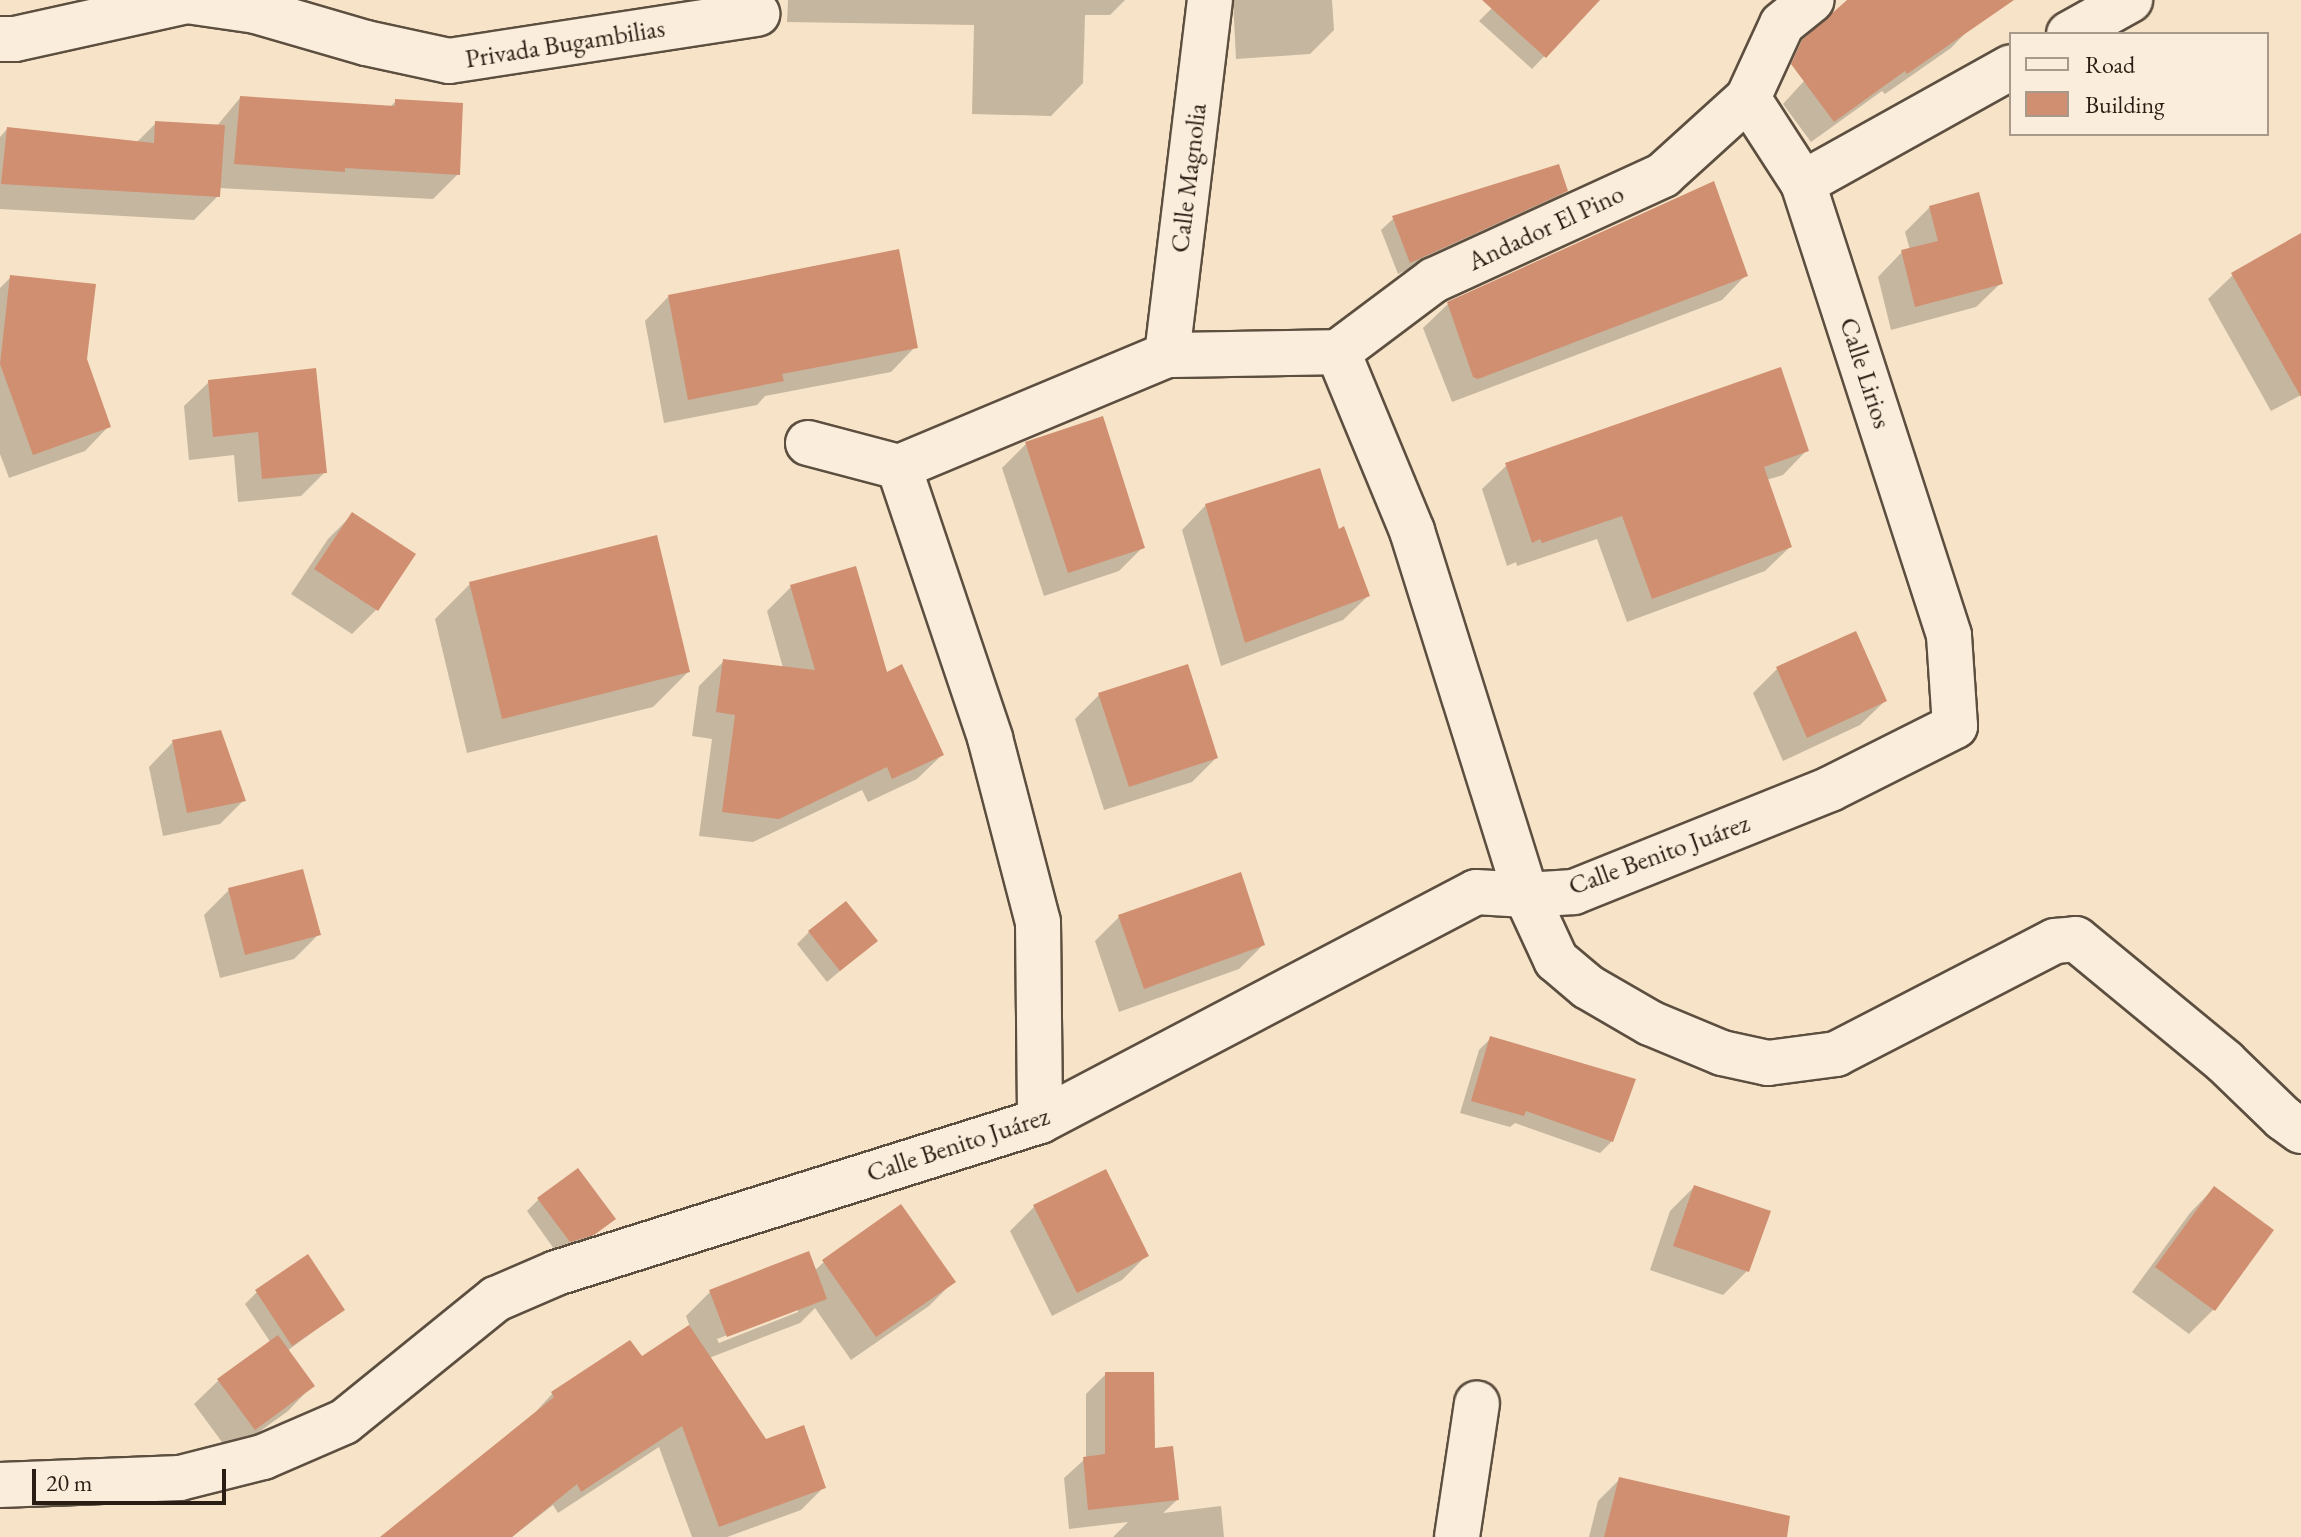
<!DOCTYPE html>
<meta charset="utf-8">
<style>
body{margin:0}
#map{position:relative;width:2301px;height:1537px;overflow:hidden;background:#f7e4c8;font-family:"EB Garamond",serif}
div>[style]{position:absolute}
.shadow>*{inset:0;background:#0003}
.building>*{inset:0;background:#d08f71}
.roads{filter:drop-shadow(2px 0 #5d4f40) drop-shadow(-2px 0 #5d4f40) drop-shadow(0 2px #5d4f40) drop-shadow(0 -2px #5d4f40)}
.minor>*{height:44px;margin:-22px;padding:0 22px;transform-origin:22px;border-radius:22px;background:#faeddb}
span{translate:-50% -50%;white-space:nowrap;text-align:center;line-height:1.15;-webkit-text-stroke:7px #faeddb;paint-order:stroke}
.street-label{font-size:26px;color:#2a1d13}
.legend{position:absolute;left:2009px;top:32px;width:260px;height:104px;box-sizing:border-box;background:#faeddb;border:2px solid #a79a8b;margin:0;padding:10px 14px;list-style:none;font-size:24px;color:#2a1d13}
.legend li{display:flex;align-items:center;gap:16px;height:40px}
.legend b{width:40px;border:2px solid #a79a8b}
.scale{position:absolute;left:32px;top:1469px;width:194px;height:36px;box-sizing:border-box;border:4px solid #2a1d13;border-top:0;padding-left:10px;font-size:24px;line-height:28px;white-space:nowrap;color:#2a1d13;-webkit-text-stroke:6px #faeddb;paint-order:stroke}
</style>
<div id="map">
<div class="shadow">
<div style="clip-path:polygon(788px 0,1125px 0,1110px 15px,1085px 15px,1083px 83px,1051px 116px,972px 114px,974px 25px,787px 22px)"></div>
<div style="clip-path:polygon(1233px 0,1332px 0,1334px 30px,1310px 54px,1236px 59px)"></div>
<div style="clip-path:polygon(1500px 0,1598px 0,1532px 69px,1479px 21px)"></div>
<div style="clip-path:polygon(1878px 0,1997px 0,1951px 48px,1885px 94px,1882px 91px,1811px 142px,1783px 104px)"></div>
<div style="clip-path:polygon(240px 98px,389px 108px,396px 101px,458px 174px,433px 199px,219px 188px,218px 196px,194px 220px,0 209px,0 137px,7px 129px,136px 143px,156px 123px,216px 127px)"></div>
<div style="clip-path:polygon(1566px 190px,1554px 203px,1398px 274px,1381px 230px,1394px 218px)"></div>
<div style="clip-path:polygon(1930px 207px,2001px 283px,1976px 307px,1891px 330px,1878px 277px,1902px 252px,1910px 250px,1905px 232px)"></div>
<div style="clip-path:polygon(2301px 261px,2301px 395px,2271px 411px,2208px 299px,2233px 275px)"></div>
<div style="clip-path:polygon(1746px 275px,1722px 300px,1452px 402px,1423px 328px,1448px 304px)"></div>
<div style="clip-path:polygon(11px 277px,85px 360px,109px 426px,85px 451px,9px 478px,0 454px,0 288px)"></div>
<div style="clip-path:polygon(669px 296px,915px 347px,891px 372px,765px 396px,757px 405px,664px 423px,645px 321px)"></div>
<div style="clip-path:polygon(209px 382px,325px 472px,301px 496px,238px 502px,234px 455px,189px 460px,184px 406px)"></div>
<div style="clip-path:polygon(1026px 444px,1143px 547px,1119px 571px,1044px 596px,1002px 468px)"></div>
<div style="clip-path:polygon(1807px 450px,1783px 475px,1766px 480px,1790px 547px,1765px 571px,1627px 622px,1597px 539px,1517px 566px,1516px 562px,1507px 566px,1482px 489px,1507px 465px)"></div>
<div style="clip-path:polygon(1206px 505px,1338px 531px,1368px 596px,1343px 620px,1221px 666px,1182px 530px)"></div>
<div style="clip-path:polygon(352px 515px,376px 610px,352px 634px,291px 594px,328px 539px)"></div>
<div style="clip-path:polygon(470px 584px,688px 672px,653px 707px,467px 753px,435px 619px)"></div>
<div style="clip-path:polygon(791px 587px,886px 675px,942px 755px,917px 779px,868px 802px,862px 790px,753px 842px,699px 836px,712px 739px,692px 736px,699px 686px,724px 661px,783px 668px,767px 611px)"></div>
<div style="clip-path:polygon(1777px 669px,1885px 701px,1860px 725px,1783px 761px,1753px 693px)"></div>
<div style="clip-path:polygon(1099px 695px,1216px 758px,1192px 782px,1104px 810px,1075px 719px)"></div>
<div style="clip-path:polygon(173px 742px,244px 800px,220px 824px,163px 836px,149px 767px)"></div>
<div style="clip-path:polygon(229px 890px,318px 935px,294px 959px,220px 978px,204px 915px)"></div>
<div style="clip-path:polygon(1120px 916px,1263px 945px,1239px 969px,1119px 1012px,1095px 941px)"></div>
<div style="clip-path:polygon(809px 932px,875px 941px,827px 982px,797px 944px)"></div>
<div style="clip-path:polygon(1491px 1038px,1612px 1141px,1600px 1153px,1515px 1123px,1510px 1127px,1460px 1113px,1479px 1050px)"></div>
<div style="clip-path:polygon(1694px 1187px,1747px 1271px,1723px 1295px,1650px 1270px,1670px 1211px)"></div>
<div style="clip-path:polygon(2214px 1188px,2271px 1230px,2213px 1310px,2189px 1334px,2132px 1292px,2190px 1213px)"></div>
<div style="clip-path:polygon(539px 1199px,613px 1219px,580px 1246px,557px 1253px,527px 1211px)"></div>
<div style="clip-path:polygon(1034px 1207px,1146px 1256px,1122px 1280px,1052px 1316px,1010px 1231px)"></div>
<div style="clip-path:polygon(evenodd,824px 1262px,953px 1282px,929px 1306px,851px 1360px,815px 1308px,800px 1323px,709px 1358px,765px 1442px,824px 1487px,801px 1510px,727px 1537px,692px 1537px,659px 1447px,558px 1513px,553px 1505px,512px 1537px,389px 1537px,530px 1418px,552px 1394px,629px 1343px,641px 1359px,690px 1327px,686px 1316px,710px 1292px,814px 1271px,824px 1262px,798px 1308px,798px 1312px,719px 1343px,717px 1339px,798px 1308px)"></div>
<div style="clip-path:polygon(257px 1292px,343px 1310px,287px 1351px,312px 1386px,288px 1411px,230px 1453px,194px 1404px,219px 1380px,271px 1343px,245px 1304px)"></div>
<div style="clip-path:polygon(1106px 1374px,1177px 1500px,1163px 1513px,1221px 1506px,1224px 1537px,1113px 1537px,1128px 1522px,1069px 1529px,1064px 1478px,1086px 1458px,1086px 1394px)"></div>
<div style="clip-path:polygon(1620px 1479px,1728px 1537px,1589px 1537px,1598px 1501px)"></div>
</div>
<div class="building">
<div style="clip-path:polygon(1482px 0,1600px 0,1546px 58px)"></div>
<div style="clip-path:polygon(1847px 0,2014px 0,1907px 74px,1905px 71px,1834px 122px,1791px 64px,1802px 40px)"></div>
<div style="clip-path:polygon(240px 96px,395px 106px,395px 99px,463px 103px,460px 175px,345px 168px,345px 172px,234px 164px)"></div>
<div style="clip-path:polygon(155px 121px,225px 125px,220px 197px,1px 184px,7px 127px,154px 143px)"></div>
<div style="clip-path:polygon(1559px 164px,1568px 191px,1410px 263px,1392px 216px)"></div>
<div style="clip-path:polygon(1714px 181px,1748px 276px,1478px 379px,1473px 377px,1447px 302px)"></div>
<div style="clip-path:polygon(1979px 192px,2003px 284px,1915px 307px,1901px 250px,1938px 241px,1929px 206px)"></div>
<div style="clip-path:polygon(2301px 233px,2301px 397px,2231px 273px)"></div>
<div style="clip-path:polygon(899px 249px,918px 348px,782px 374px,784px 381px,688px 400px,668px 295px)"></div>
<div style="clip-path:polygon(10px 275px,96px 284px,87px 359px,111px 427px,33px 455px,0 364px)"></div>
<div style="clip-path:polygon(1781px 367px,1809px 451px,1764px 467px,1792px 547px,1652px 599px,1622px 516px,1542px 543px,1540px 539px,1532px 543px,1505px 463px)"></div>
<div style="clip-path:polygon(316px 368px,327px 473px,262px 479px,258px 432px,213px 437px,208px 380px)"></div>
<div style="clip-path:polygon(1103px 416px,1145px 548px,1068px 573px,1025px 442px)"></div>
<div style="clip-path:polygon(1320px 468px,1339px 529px,1344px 526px,1370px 596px,1245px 643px,1205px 504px)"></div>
<div style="clip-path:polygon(352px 512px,416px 554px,378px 611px,314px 569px)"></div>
<div style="clip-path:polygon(657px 535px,690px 672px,502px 719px,469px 582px)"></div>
<div style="clip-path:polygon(856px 566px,887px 672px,902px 664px,944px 755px,892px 779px,887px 767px,779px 819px,722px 812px,735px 715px,716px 712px,723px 659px,815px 670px,790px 585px)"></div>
<div style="clip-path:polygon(1856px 631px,1887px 701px,1807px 738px,1776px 667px)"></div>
<div style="clip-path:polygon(1188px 664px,1218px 758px,1129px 787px,1098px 693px)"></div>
<div style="clip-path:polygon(221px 730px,246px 801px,187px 813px,172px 740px)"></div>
<div style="clip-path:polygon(303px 869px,321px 935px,245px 955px,228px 888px)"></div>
<div style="clip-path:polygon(1241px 872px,1265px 945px,1144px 989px,1118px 915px)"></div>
<div style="clip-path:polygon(846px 901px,878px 941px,840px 971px,808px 931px)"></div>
<div style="clip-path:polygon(1490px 1036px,1636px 1079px,1613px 1142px,1526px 1111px,1524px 1116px,1471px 1101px)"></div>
<div style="clip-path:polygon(578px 1168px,616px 1219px,594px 1235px,570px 1242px,537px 1198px)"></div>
<div style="clip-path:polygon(1106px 1169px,1149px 1256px,1077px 1293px,1033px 1205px)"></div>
<div style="clip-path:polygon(1694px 1185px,1771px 1211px,1749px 1272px,1673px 1246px)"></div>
<div style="clip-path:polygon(2214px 1186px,2274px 1230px,2215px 1311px,2155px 1267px)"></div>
<div style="clip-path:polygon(901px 1204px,956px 1282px,876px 1337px,822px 1260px)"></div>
<div style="clip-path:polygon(809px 1251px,827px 1299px,727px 1337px,709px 1290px)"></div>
<div style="clip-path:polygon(308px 1254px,345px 1310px,292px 1346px,255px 1290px)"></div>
<div style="clip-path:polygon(689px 1325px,766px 1439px,804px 1425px,826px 1488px,719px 1527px,682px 1426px,581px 1492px,577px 1484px,512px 1537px,380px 1537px,554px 1397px,551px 1392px,630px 1340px,642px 1356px)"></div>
<div style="clip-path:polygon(278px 1335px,315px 1386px,255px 1430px,217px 1379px)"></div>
<div style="clip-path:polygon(1105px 1372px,1154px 1372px,1155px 1448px,1173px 1446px,1179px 1500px,1088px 1510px,1083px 1457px,1105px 1454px)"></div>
<div style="clip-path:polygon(1619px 1477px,1790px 1516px,1787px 1537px,1604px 1537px)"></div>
</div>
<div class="roads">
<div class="minor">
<div style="left:2069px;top:34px;width:70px;rotate:-29.1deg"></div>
<div style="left:0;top:39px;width:15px"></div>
<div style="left:15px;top:39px;width:176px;rotate:-12.5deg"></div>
<div style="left:187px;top:1px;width:70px;rotate:8.2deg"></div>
<div style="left:256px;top:11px;width:115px;rotate:16.2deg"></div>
<div style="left:366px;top:43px;width:85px;rotate:12.2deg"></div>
<div style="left:449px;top:61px;width:312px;rotate:-8.7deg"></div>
<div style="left:1803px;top:183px;width:238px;rotate:-29.1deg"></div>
<div style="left:1338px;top:352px;width:120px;rotate:-36.9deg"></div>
<div style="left:1434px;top:280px;width:252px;rotate:-24.6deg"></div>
<div style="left:1663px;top:175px;width:115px;rotate:-42.2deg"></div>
<div style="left:1748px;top:98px;width:81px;rotate:-65.3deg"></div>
<div style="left:1782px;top:24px;width:38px;rotate:-39deg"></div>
<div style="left:1167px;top:355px;width:358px;rotate:-83.1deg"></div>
<div style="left:808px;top:443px;width:94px;rotate:14.8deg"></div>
<div style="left:899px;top:467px;width:290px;rotate:-22.7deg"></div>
<div style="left:1167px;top:355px;width:171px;rotate:-1deg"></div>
<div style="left:1338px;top:352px;width:194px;rotate:67.5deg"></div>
<div style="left:1412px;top:531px;width:381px;rotate:72.6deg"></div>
<div style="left:1526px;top:895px;width:72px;rotate:65.2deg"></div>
<div style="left:1556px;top:960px;width:42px;rotate:40.2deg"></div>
<div style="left:1588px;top:987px;width:72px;rotate:30.1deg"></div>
<div style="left:1650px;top:1023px;width:78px;rotate:22.6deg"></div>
<div style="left:1722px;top:1053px;width:47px;rotate:12.3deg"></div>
<div style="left:1768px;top:1063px;width:69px;rotate:-7.5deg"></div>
<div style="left:1836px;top:1054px;width:246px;rotate:-27.3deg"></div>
<div style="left:2055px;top:941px;width:21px;rotate:-5deg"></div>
<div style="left:2076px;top:939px;width:193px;rotate:39.5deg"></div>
<div style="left:2225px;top:1062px;width:81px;rotate:44deg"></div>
<div style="left:2283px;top:1118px;width:22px;rotate:36deg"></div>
<div style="left:899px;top:467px;width:286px;rotate:71.4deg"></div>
<div style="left:990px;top:738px;width:190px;rotate:75.4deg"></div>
<div style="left:1038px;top:922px;width:199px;rotate:89.4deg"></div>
<div style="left:0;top:1485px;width:180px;rotate:-2.2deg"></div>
<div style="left:180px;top:1478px;width:86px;rotate:-14.2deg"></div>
<div style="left:263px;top:1457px;width:88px;rotate:-23.4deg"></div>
<div style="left:344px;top:1422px;width:196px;rotate:-39deg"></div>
<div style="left:496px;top:1299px;width:65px;rotate:-23.4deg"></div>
<div style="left:556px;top:1273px;width:507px;rotate:-17.43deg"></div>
<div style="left:1040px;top:1121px;width:492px;rotate:-27.7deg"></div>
<div style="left:1476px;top:892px;width:50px;rotate:3.4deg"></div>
<div style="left:1526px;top:895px;width:48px;rotate:-3.6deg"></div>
<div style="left:1574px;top:892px;width:276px;rotate:-21.9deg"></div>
<div style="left:1830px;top:789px;width:140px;rotate:-26.7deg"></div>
<div style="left:1955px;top:726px;width:91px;rotate:-93.8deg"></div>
<div style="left:1949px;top:635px;width:475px;rotate:-107.9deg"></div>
<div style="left:1803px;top:183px;width:101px;rotate:-122.9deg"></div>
<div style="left:1457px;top:1537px;width:135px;rotate:-81.5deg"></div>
</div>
</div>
<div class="street-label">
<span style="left:565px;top:44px;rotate:-9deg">Privada Bugambilias</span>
<span style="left:1189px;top:178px;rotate:-83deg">Calle Magnolia</span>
<span style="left:1546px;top:228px;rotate:-25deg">Andador El Pino</span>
<span style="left:1865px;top:373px;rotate:72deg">Calle Lirios</span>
<span style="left:1659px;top:855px;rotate:-20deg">Calle Benito Juárez</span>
<span style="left:958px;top:1145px;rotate:-18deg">Calle Benito Juárez</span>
</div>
<ul class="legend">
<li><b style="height:10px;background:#faeddb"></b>Road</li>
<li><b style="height:22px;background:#d08f71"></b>Building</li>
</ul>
<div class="scale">20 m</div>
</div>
